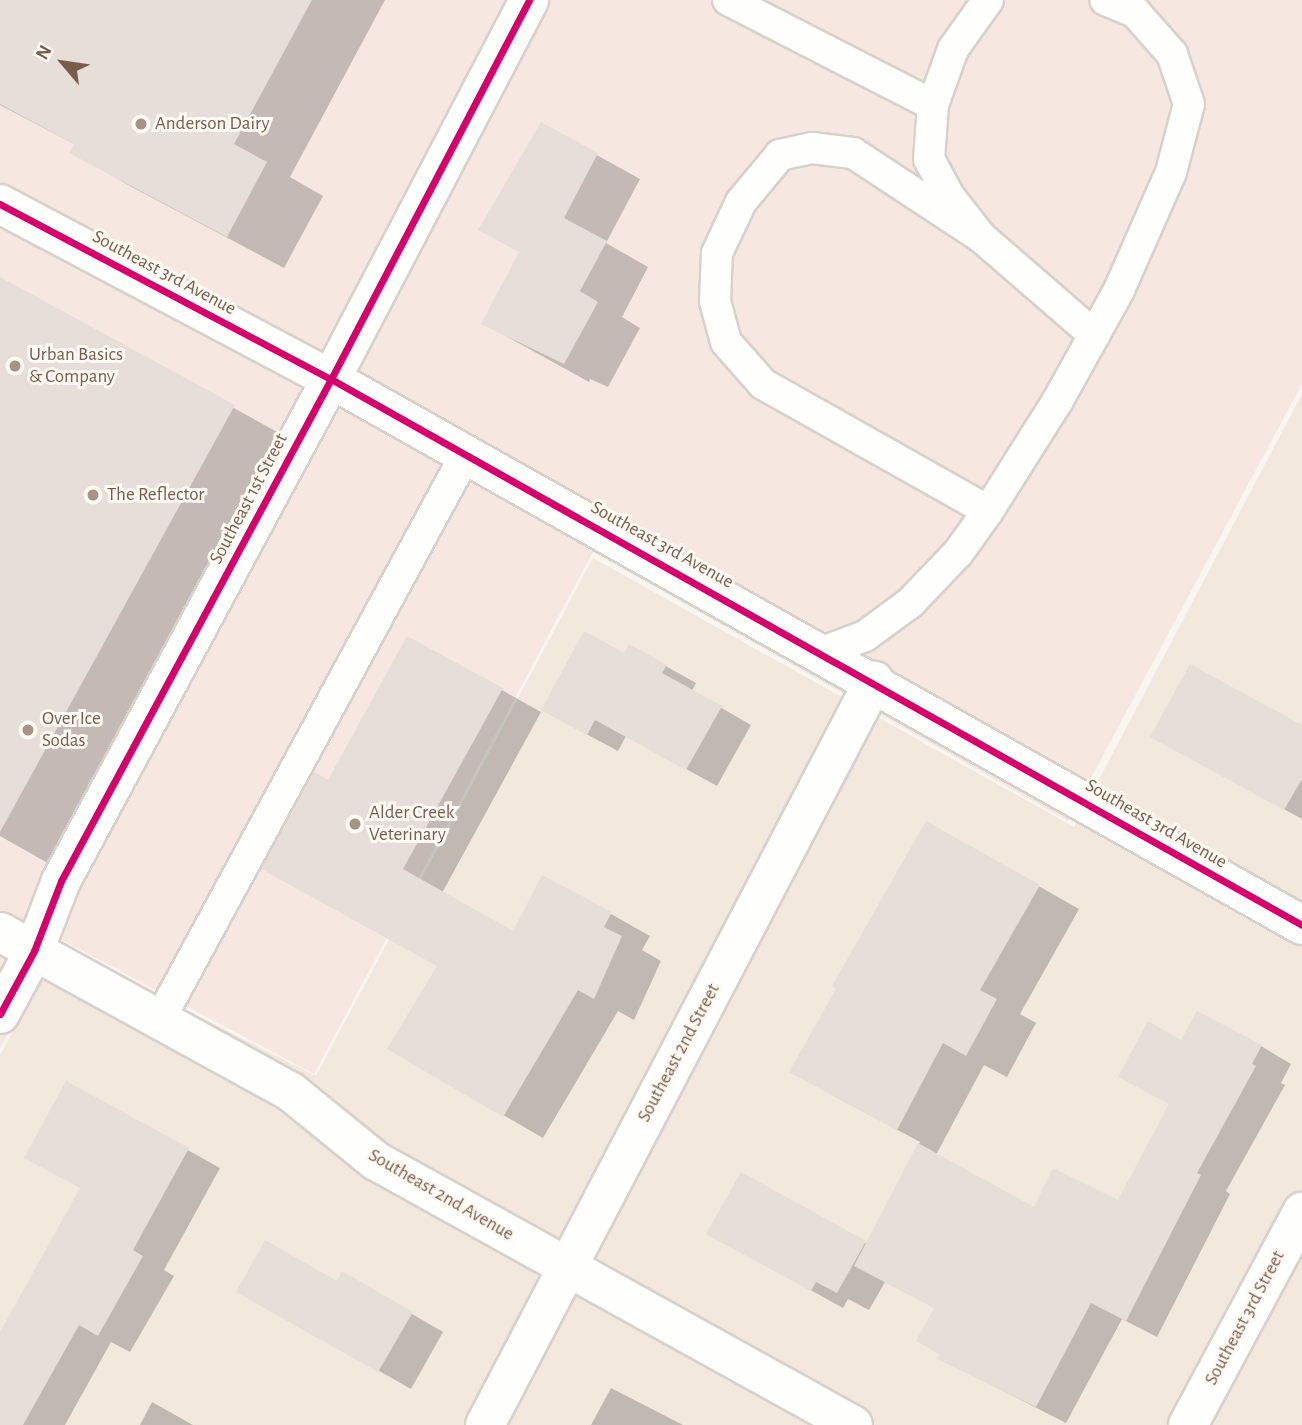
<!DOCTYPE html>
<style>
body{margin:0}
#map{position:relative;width:1302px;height:1425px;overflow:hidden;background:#f9f5f0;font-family:"Alegreya Sans",sans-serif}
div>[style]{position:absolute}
.residential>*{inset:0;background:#f2e8de}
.commercial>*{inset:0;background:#f6e8e1}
.shadow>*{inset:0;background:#0003}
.building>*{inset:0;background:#e6ded7}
.roads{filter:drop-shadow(2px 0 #d7d1cb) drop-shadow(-2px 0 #d7d1cb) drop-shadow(0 2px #d7d1cb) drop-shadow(0 -2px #d7d1cb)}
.service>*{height:30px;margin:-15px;padding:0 15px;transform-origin:15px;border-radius:15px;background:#fefefd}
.minor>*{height:38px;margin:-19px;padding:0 19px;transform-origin:19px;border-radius:19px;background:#fefefd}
.cycleway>*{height:7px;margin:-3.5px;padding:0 3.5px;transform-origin:3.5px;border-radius:3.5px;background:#d6006c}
.dots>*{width:19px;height:19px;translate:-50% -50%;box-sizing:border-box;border:4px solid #fffaf3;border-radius:50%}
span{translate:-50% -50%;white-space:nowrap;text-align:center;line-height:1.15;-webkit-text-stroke:6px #fffaf3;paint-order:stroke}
.poi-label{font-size:19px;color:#7a5c4d}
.left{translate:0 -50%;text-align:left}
.street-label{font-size:19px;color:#7a5c4d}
.north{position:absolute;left:28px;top:28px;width:70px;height:70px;-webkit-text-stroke:5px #fffaf3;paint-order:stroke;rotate:299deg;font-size:19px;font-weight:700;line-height:28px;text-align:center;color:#7a5c4d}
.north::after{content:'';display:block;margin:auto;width:24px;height:32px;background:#7a5c4d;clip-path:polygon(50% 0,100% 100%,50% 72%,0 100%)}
</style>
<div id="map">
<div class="residential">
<div style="clip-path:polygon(1302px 394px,1302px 1425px,0 1425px,0 1055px,60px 946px,316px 1076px,593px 558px,1074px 827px)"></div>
</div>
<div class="commercial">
<div style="clip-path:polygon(0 0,1302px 0,1302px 384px,1068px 821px,593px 552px,314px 1074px,60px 939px,0 1048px)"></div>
</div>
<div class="shadow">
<div style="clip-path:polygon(0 0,385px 0,290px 177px,323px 196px,284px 268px,128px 185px,72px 152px,76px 145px,0 105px)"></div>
<div style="clip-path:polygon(541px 124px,640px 179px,606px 243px,648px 267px,622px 317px,640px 328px,608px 387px,590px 379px,589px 382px,484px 324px,521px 253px)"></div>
<div style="clip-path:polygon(0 279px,288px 438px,53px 866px,0 836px)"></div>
<div style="clip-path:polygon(630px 646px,696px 683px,692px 691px,751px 725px,717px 786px,626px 736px,618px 751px,573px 727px)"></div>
<div style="clip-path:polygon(502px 690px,541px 712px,442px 893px,514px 933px,611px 914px,650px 936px,642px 950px,661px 961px,634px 1020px,618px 1011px,543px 1138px,389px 1049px,439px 966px,329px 782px)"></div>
<div style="clip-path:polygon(1302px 727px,1302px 819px,1184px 754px)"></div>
<div style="clip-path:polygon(927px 823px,1079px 909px,1020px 1014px,1036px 1023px,1007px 1077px,984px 1065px,936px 1155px,1034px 1209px,1118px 1202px,1171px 1104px,1182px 1042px,1261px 1046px,1291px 1064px,1281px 1083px,1285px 1085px,1226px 1191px,1230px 1194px,1157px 1337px,1122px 1319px,1066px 1423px,939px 1358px,936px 1308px,885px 1282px,869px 1310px,848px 1299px,843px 1308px,740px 1251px,741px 1174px,868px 1244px,920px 1142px,832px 1095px)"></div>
<div style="clip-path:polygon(67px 1083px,220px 1168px,164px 1270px,174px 1276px,130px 1352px,111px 1342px,65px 1425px,0 1425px,0 1335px,82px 1188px)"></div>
<div style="clip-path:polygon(369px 1289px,443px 1332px,411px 1389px,337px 1347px)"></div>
<div style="clip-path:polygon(611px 1388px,683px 1425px,591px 1425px)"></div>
<div style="clip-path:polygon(152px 1402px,193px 1425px,140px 1425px)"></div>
</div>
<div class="building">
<div style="clip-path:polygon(0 0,312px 0,234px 144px,267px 162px,227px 237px,69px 153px,74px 144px,0 104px)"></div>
<div style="clip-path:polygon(541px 122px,598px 153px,564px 218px,607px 241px,580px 291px,598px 302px,564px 364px,481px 324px,519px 252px,478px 230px)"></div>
<div style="clip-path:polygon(0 277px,235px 405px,0 832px)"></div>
<div style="clip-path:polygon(584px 631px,624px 653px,629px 644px,667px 665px,662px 673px,722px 706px,686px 770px,595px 720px,587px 735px,541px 710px)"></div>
<div style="clip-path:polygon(407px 636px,503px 688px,403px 869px,513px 931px,542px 875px,612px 912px,604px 927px,622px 936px,594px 999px,578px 990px,503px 1117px,387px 1049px,437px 966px,261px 869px,314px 772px,328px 780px)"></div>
<div style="clip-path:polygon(1190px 664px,1302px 725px,1302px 779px,1284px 810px,1150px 737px)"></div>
<div style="clip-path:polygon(926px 821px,1040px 885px,980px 990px,997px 999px,966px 1056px,943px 1043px,897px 1130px,789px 1072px,836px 989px,832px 986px)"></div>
<div style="clip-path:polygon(1197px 1011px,1262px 1045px,1252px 1064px,1256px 1066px,1197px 1173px,1201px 1175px,1126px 1321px,1091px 1303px,1036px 1407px,937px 1359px,939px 1354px,916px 1341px,934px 1308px,854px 1266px,918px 1143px,1034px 1207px,1053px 1168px,1118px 1200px,1169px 1104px,1118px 1077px,1148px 1021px,1181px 1040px)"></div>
<div style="clip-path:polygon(66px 1081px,189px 1148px,133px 1250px,143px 1256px,98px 1336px,79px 1325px,23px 1425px,0 1425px,0 1332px,80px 1188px,24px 1158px)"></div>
<div style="clip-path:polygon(741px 1172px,866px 1241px,837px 1293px,816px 1282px,811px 1291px,706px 1234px)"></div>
<div style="clip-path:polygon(265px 1240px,337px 1281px,342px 1271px,413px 1312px,378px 1372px,236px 1292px)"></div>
</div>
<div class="roads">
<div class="service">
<div style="left:728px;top:0;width:230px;rotate:27.1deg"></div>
<div style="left:988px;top:0;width:60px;rotate:125.5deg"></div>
<div style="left:953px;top:49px;width:59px;rotate:109.7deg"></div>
<div style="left:933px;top:105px;width:54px;rotate:94.2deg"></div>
<div style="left:929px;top:159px;width:42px;rotate:61.6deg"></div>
<div style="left:949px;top:196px;width:52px;rotate:52deg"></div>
<div style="left:981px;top:237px;width:150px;rotate:40.9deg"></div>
<div style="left:981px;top:237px;width:153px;rotate:-146.7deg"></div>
<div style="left:853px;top:153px;width:41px;rotate:-173deg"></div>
<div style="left:812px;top:148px;width:33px;rotate:168deg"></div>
<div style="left:780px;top:155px;width:61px;rotate:129.7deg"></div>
<div style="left:741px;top:202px;width:56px;rotate:115.2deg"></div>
<div style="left:717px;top:253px;width:48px;rotate:92.4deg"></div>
<div style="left:715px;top:301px;width:42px;rotate:75deg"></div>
<div style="left:726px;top:342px;width:56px;rotate:48.6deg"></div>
<div style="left:763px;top:384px;width:258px;rotate:29.4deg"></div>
<div style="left:822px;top:652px;width:46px;rotate:-20.4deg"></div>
<div style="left:865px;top:636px;width:56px;rotate:-36.3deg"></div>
<div style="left:910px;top:603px;width:69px;rotate:-46.2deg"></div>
<div style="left:958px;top:553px;width:52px;rotate:-54.5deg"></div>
<div style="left:988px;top:511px;width:129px;rotate:-57.7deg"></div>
<div style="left:1057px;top:402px;width:128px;rotate:-61deg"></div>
<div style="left:1119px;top:290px;width:129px;rotate:-66.2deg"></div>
<div style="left:1171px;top:172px;width:70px;rotate:-75.2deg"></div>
<div style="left:1189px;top:104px;width:53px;rotate:-108.8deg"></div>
<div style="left:1172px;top:54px;width:56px;rotate:-131.4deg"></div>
<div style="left:1135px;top:12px;width:32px;rotate:-158deg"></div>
<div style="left:160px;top:1019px;width:643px;rotate:-61.56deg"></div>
</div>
<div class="minor">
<div style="left:0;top:204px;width:374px;rotate:27.9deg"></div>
<div style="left:331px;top:379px;width:1114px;rotate:29.35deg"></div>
<div style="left:0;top:932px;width:332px;rotate:28.8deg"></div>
<div style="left:291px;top:1092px;width:109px;rotate:39.1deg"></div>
<div style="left:376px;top:1161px;width:545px;rotate:28.96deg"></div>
<div style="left:0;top:1014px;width:72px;rotate:-61.6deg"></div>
<div style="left:34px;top:951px;width:75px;rotate:-68.9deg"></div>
<div style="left:61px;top:881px;width:570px;rotate:-61.73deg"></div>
<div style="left:331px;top:379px;width:428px;rotate:-62.4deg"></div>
<div style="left:485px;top:1425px;width:840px;rotate:-62.4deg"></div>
<div style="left:1188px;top:1425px;width:242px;rotate:-61.8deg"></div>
</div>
</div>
<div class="cycleway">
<div style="left:0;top:204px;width:374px;rotate:27.9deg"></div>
<div style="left:331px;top:379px;width:1114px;rotate:29.35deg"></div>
<div style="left:0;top:1014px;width:72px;rotate:-61.6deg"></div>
<div style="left:34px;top:951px;width:75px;rotate:-68.9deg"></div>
<div style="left:61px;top:881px;width:570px;rotate:-61.73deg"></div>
<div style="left:331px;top:379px;width:428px;rotate:-62.4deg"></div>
</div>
<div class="dots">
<div style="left:141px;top:124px;background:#a69286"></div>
<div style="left:15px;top:366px;background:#a69286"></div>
<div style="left:93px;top:495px;background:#a69286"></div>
<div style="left:28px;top:730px;background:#a69286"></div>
<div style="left:355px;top:824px;background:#a69286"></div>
</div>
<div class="poi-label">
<span class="left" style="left:155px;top:124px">Anderson Dairy</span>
<span class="left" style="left:29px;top:366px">Urban Basics<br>&amp; Company</span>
<span class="left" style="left:107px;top:495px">The Reflector</span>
<span class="left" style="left:42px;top:730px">Over Ice<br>Sodas</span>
<span class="left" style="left:369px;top:824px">Alder Creek<br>Veterinary</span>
</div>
<div class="street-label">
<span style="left:164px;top:273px;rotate:28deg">Southeast 3rd Avenue</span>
<span style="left:249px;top:499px;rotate:-62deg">Southeast 1st Street</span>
<span style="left:662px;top:545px;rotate:29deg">Southeast 3rd Avenue</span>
<span style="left:1156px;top:824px;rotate:30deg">Southeast 3rd Avenue</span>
<span style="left:679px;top:1053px;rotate:-62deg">Southeast 2nd Street</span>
<span style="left:441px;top:1195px;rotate:30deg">Southeast 2nd Avenue</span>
<span style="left:1245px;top:1318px;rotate:-62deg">Southeast 3rd Street</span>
</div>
<div class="north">N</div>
</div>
